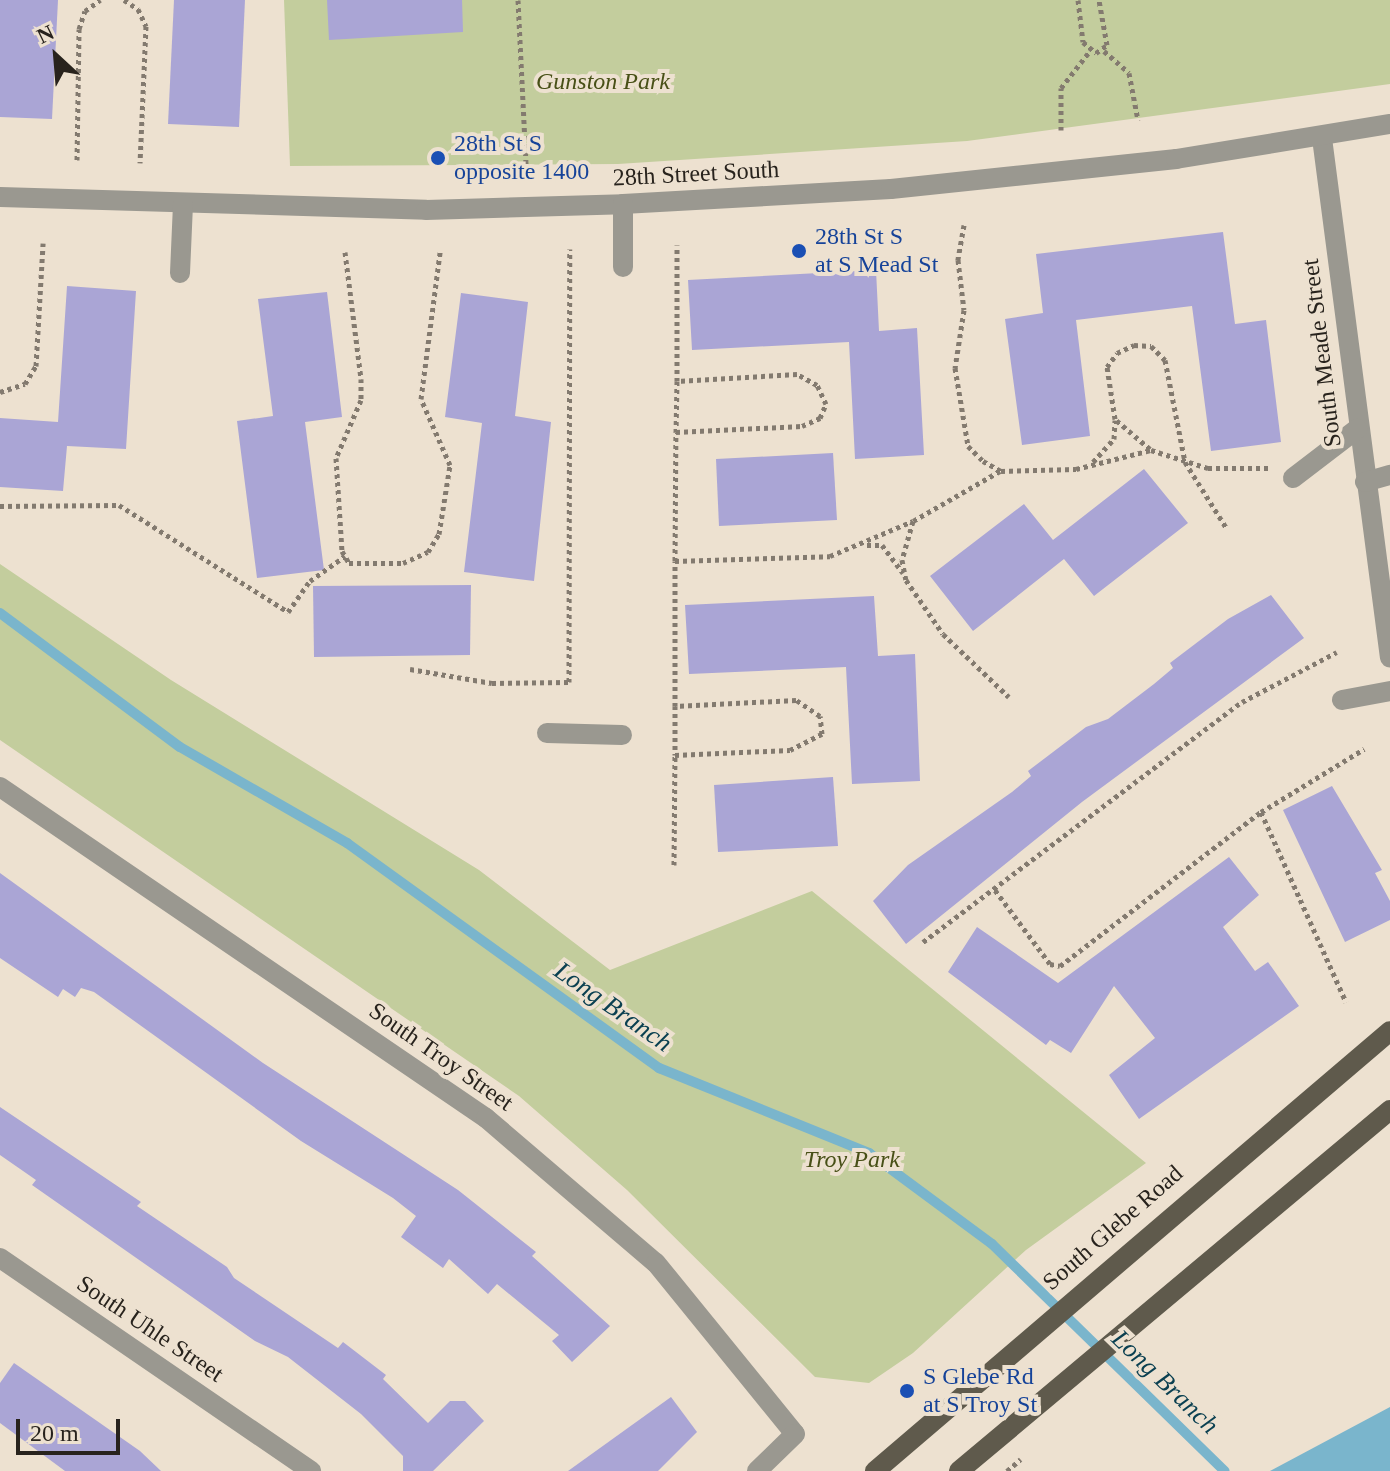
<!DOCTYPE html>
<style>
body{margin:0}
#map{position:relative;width:1390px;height:1471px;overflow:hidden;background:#ede1d0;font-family:"Times New Roman",serif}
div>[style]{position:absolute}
.green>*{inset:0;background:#c3cd9d}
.water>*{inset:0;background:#7ab5cc}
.stream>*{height:10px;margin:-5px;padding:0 5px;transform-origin:5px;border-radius:5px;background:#7ab5cc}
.building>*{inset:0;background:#aaa5d5}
.path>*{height:5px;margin-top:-2.5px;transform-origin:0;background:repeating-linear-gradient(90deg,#837a6f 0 4px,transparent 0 8px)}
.minor>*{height:20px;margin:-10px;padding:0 10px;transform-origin:10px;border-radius:10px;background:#9a9890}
.major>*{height:20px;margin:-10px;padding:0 10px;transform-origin:10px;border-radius:10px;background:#5f5a4c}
.dots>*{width:22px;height:22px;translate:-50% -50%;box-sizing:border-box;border:4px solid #ede1d0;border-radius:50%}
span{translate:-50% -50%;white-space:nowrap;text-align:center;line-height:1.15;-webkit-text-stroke:8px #ede1d0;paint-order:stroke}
.park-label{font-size:24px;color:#485017;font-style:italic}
.transit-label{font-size:24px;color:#164399}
.left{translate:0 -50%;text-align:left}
.street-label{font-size:24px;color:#28231d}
.water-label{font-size:26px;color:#0b4051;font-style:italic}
.north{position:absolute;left:16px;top:16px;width:80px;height:80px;-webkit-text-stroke:6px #ede1d0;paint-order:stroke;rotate:334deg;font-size:22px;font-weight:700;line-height:32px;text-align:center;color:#28231d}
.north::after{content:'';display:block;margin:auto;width:28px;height:36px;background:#28231d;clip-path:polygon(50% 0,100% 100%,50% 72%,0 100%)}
.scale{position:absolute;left:16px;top:1419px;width:104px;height:36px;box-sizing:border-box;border:4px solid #28231d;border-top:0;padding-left:10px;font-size:24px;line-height:28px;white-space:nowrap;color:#28231d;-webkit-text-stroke:6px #ede1d0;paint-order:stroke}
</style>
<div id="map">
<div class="green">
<div style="clip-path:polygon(284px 0,1390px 0,1390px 84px,967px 141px,618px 164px,290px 166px)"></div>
<div style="clip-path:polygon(0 564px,171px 680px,479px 870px,610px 970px,812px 891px,1146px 1163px,1026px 1250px,913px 1353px,869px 1383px,815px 1377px,627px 1190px,519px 1096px,0 740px)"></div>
</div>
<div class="water">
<div style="clip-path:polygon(1390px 1407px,1390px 1471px,1270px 1471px)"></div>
</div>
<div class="stream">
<div style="left:0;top:613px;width:224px;rotate:36.7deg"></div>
<div style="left:180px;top:747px;width:193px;rotate:29.9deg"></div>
<div style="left:347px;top:843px;width:385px;rotate:35.8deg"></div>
<div style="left:659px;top:1068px;width:227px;rotate:22deg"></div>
<div style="left:869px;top:1153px;width:153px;rotate:36.5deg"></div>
<div style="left:992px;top:1244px;width:325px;rotate:44.3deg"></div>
</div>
<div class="building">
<div style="clip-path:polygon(0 0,58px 0,52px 119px,0 117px)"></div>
<div style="clip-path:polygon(174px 0,245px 0,239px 127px,168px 124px)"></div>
<div style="clip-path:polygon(327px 0,462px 0,463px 32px,329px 40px)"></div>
<div style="clip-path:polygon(1223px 232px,1235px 324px,1266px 320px,1281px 442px,1211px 451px,1192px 306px,1076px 320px,1090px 436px,1022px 445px,1005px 319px,1043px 313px,1036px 254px)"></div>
<div style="clip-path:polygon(876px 270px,879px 331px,917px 328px,924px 455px,855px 459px,849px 342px,692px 350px,688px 280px)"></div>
<div style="clip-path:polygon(67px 286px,136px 291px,126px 449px,67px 446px,63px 491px,0 487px,0 418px,58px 422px)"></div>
<div style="clip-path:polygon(327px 292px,342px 417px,305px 422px,324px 570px,257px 578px,237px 421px,273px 416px,258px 299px)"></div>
<div style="clip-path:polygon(461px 293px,528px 302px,515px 416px,551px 422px,534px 581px,464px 572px,482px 423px,445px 417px)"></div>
<div style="clip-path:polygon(833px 453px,837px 520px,719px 526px,716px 459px)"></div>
<div style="clip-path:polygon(1144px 469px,1188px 523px,1094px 596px,1064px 559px,973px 631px,930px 576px,1024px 504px,1053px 540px)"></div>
<div style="clip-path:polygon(471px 585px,470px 655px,314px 657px,313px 586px)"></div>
<div style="clip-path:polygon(1271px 595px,1304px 638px,1082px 802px,906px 944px,873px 901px,908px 865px,1012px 792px,1031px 776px,1028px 771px,1086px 727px,1108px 719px,1154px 684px,1173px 668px,1170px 663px,1228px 619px)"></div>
<div style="clip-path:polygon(874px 596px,878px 656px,915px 654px,920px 781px,852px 784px,846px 667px,689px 674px,685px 605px)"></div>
<div style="clip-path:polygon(833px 777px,838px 846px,718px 852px,714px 785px)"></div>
<div style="clip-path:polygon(1332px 786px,1382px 870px,1375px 873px,1390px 901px,1390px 920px,1345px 942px,1283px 810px)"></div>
<div style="clip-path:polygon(1229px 857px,1259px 895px,1223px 927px,1255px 971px,1268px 962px,1299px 1006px,1139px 1119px,1109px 1075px,1155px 1038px,1114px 986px,1071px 1053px,1050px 1040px,1046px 1045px,948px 972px,977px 927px,1058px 983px)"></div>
<div style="clip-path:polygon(0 873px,263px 1063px,458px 1190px,536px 1252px,532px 1256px,610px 1326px,572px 1362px,552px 1341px,559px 1335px,497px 1284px,488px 1294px,449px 1259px,443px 1268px,401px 1237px,416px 1216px,393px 1198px,301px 1141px,94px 992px,81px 988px,75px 997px,63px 989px,58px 997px,0 958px)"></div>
<div style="clip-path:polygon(0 1107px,141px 1202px,137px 1206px,227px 1267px,234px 1278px,338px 1348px,343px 1342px,386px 1375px,383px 1379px,428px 1423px,450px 1401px,465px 1401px,484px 1421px,433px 1471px,403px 1471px,403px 1456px,361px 1414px,288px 1357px,255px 1341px,32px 1185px,36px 1180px,0 1155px)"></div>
<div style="clip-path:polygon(14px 1363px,140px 1451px,161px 1471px,65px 1471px,0 1423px,0 1383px)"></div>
<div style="clip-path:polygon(671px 1397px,697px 1432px,658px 1471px,568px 1471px)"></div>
</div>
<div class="path">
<div style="left:124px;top:0;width:17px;rotate:33deg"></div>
<div style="left:138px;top:9px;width:19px;rotate:65deg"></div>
<div style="left:146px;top:26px;width:137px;rotate:92.5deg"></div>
<div style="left:518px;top:0;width:166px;rotate:87.2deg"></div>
<div style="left:1078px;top:0;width:42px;rotate:83.2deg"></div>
<div style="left:1083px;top:42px;width:17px;rotate:40deg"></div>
<div style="left:1096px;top:53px;width:14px;rotate:-36deg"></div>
<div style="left:1107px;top:45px;width:46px;rotate:-100.1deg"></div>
<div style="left:1104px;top:51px;width:33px;rotate:41deg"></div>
<div style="left:1129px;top:73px;width:48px;rotate:79.2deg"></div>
<div style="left:1061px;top:130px;width:42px;rotate:-90deg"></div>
<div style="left:1061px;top:88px;width:46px;rotate:-52.1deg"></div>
<div style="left:77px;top:160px;width:131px;rotate:-89.1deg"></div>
<div style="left:79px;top:29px;width:19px;rotate:-72deg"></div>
<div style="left:85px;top:11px;width:19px;rotate:-36deg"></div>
<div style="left:964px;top:225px;width:36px;rotate:100deg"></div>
<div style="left:958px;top:260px;width:50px;rotate:83.2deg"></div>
<div style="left:964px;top:310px;width:59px;rotate:98.8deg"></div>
<div style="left:955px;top:368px;width:79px;rotate:80.5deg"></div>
<div style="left:968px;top:446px;width:21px;rotate:45deg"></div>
<div style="left:983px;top:461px;width:21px;rotate:29deg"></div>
<div style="left:1001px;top:471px;width:75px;rotate:-1.5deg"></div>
<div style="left:1076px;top:469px;width:77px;rotate:-14.2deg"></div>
<div style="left:1151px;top:450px;width:60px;rotate:17.5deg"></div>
<div style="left:1208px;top:468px;width:60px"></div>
<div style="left:345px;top:252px;width:128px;rotate:82.8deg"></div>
<div style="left:361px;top:379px;width:21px;rotate:90deg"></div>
<div style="left:361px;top:400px;width:63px;rotate:113.3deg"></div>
<div style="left:336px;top:458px;width:93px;rotate:86.3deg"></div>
<div style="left:342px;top:551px;width:14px;rotate:60deg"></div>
<div style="left:349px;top:563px;width:54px"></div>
<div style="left:403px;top:563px;width:27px;rotate:-24deg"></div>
<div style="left:428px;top:552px;width:21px;rotate:-59deg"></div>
<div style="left:439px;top:534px;width:70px;rotate:-80.9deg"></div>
<div style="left:450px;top:465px;width:72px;rotate:-113.7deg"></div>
<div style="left:421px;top:399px;width:148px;rotate:-82.6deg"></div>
<div style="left:677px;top:381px;width:136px;rotate:-90deg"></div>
<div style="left:0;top:392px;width:26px;rotate:-18deg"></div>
<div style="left:25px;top:384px;width:21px;rotate:-59deg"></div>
<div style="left:36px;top:366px;width:123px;rotate:-86.7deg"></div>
<div style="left:1150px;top:449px;width:46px;rotate:-139.4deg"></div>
<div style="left:1115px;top:419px;width:53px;rotate:-98.7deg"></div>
<div style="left:1107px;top:367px;width:17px;rotate:-54deg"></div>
<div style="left:1117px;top:353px;width:19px;rotate:-25deg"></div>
<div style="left:1134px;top:345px;width:17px;rotate:3deg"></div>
<div style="left:1151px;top:346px;width:20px;rotate:45deg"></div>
<div style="left:1165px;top:360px;width:104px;rotate:78.9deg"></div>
<div style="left:1185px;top:462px;width:79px;rotate:57.9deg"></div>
<div style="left:1093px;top:462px;width:31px;rotate:-48deg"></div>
<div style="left:1114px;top:439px;width:19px;rotate:-87deg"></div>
<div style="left:1000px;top:471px;width:100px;rotate:150.1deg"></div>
<div style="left:913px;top:521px;width:41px;rotate:105.8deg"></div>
<div style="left:902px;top:560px;width:20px;rotate:79deg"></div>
<div style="left:906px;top:580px;width:65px;rotate:55.6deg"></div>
<div style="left:943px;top:634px;width:91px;rotate:43.7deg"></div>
<div style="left:0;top:506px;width:119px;rotate:-0.5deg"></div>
<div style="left:119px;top:505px;width:200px;rotate:32.3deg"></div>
<div style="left:288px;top:612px;width:38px;rotate:-55deg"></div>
<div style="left:310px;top:581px;width:43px;rotate:-35.5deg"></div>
<div style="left:867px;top:545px;width:15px"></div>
<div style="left:882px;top:545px;width:35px;rotate:53deg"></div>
<div style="left:675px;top:561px;width:129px;rotate:-89.6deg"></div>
<div style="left:676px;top:432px;width:126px;rotate:-2.7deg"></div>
<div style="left:802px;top:426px;width:20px;rotate:-24deg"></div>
<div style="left:820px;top:418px;width:15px;rotate:-67deg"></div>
<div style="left:826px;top:404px;width:21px;rotate:-115deg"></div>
<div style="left:817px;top:385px;width:23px;rotate:-151deg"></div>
<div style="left:797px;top:374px;width:120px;rotate:176.7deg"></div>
<div style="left:677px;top:381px;width:51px;rotate:91.1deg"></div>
<div style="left:410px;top:669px;width:83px;rotate:9.7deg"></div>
<div style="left:492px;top:683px;width:77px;rotate:-0.7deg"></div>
<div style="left:569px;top:682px;width:433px;rotate:-89.9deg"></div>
<div style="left:675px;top:706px;width:49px;rotate:90deg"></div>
<div style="left:675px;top:755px;width:115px;rotate:-2.5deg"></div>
<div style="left:790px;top:750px;width:36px;rotate:-27deg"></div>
<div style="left:822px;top:734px;width:18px;rotate:-96deg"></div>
<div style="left:820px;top:716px;width:29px;rotate:-146deg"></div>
<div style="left:796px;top:700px;width:121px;rotate:177.2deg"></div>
<div style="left:675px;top:706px;width:145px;rotate:-90deg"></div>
<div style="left:675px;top:561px;width:155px;rotate:-1.8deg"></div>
<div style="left:830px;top:556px;width:90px;rotate:-22.9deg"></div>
<div style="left:1261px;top:812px;width:208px;rotate:65.9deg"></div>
<div style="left:674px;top:865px;width:110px;rotate:-89.5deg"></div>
<div style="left:995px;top:890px;width:92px;rotate:53.4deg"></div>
<div style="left:1050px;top:964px;width:10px;rotate:11deg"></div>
<div style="left:1060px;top:966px;width:253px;rotate:-37.5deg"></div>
<div style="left:1261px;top:812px;width:121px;rotate:-31.5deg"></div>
<div style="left:923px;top:942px;width:399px;rotate:-37deg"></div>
<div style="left:1242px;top:702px;width:107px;rotate:-27.8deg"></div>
<div style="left:1007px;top:1471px;width:18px;rotate:-41deg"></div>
</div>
<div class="minor">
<div style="left:1322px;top:138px;width:524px;rotate:82.55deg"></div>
<div style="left:0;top:197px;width:426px;rotate:1.7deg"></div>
<div style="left:426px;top:210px;width:197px;rotate:-1.7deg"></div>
<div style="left:623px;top:204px;width:268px;rotate:-3.2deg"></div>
<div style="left:891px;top:189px;width:287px;rotate:-6deg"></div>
<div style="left:1176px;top:159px;width:217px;rotate:-9.3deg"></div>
<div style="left:623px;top:204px;width:63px;rotate:90deg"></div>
<div style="left:180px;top:273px;width:68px;rotate:-87.5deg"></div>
<div style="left:1293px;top:478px;width:81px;rotate:-37.4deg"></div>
<div style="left:1365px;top:482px;width:26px;rotate:-16deg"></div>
<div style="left:1342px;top:700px;width:49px;rotate:-10.6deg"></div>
<div style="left:547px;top:733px;width:75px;rotate:1.5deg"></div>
<div style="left:0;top:787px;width:588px;rotate:34.26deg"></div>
<div style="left:486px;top:1118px;width:223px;rotate:40.5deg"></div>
<div style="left:656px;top:1263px;width:220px;rotate:50.9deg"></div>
<div style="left:795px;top:1434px;width:53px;rotate:135.8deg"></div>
<div style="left:0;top:1258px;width:377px;rotate:34.4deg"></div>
</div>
<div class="major">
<div style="left:875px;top:1471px;width:677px;rotate:-40.51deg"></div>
<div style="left:959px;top:1471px;width:562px;rotate:-39.95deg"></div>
</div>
<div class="dots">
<div style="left:438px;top:158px;background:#1a4fb4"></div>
<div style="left:799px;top:251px;background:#1a4fb4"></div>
<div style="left:907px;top:1391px;background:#1a4fb4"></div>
</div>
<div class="park-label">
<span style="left:603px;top:82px">Gunston Park</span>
<span style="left:852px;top:1160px">Troy Park</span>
</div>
<div class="transit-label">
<span class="left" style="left:454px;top:158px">28th St S<br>opposite 1400</span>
<span class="left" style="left:815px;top:251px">28th St S<br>at S Mead St</span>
<span class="left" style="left:923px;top:1391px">S Glebe Rd<br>at S Troy St</span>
</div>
<div class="street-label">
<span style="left:696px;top:174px;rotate:-3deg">28th Street South</span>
<span style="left:1322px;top:353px;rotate:-97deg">South Meade Street</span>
<span style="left:441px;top:1057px;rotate:35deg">South Troy Street</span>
<span style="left:1113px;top:1228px;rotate:-41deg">South Glebe Road</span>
<span style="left:150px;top:1329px;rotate:34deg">South Uhle Street</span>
</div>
<div class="water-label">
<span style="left:613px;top:1007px;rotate:35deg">Long Branch</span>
<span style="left:1165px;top:1382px;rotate:44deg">Long Branch</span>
</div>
<div class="north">N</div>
<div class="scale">20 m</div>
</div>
